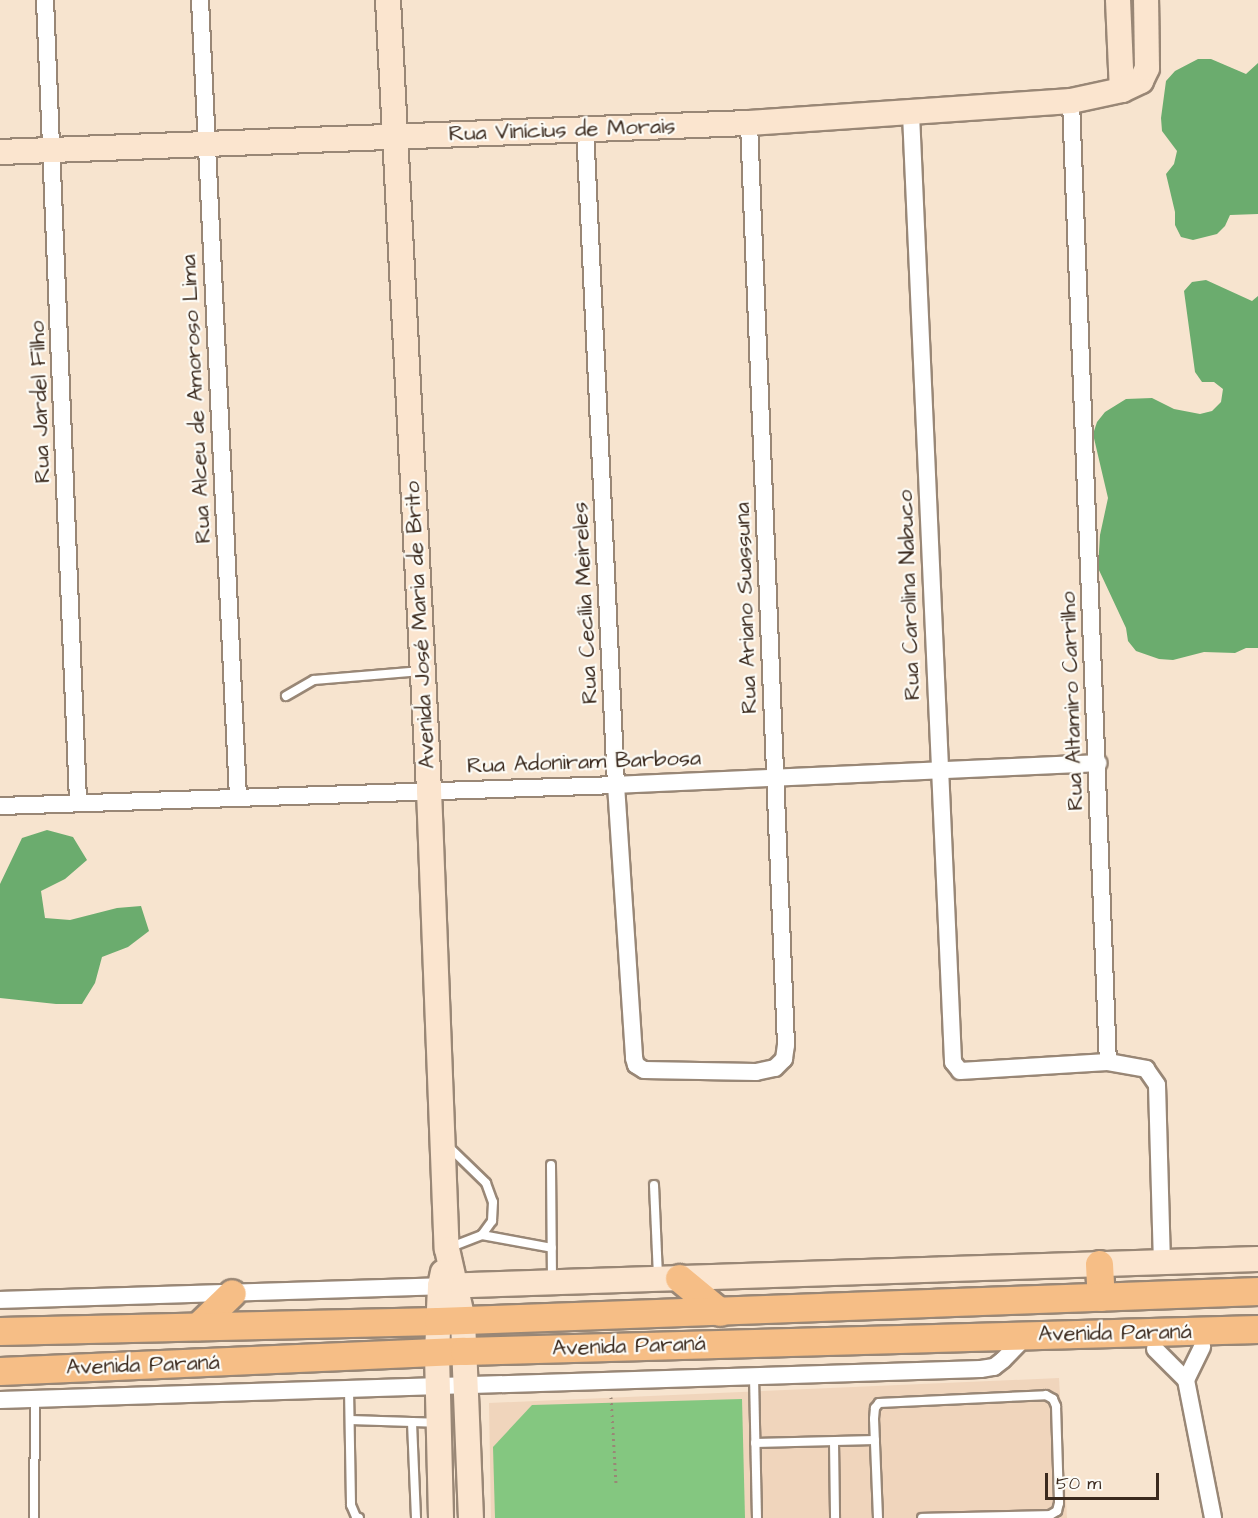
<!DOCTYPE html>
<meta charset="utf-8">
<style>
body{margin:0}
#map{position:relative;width:1258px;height:1518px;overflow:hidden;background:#f7e4cf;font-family:"Architects Daughter",sans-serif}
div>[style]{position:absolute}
.built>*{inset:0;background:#f0d5bc}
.green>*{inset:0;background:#84c780}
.forest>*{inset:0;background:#6bac6e}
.path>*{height:3px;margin-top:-1.5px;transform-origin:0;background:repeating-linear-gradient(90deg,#998776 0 1.5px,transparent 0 6px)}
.roads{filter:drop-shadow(2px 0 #998776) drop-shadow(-2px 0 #998776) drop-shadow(0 2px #998776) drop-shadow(0 -2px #998776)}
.lane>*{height:8px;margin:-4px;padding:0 4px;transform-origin:4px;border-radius:4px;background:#fff}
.street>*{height:16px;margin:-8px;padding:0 8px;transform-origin:8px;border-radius:8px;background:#fff}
.secondary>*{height:24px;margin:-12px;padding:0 12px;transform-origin:12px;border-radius:12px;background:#fbe5cf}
.primary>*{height:27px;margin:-13.5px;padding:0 13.5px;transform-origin:13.5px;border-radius:13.5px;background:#f6be86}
span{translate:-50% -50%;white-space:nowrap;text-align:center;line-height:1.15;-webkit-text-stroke:4.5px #fdfcf7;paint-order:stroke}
.street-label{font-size:22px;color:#3b2a1e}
.scale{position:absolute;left:1045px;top:1473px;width:114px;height:27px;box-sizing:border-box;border:3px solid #3b2a1e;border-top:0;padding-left:8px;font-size:18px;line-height:21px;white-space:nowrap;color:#3b2a1e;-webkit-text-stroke:4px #fdfcf7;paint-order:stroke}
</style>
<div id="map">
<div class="built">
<div style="clip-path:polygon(1059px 1378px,1067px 1518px,491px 1518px,489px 1403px)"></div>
</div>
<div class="green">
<div style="clip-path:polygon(742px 1399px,745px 1518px,495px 1518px,493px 1447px,532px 1405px)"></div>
</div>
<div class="forest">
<div style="clip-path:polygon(1198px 59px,1211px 59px,1246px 74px,1258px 63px,1258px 214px,1230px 215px,1225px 226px,1217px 234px,1193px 240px,1181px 237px,1175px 225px,1175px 212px,1166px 174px,1174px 164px,1177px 151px,1162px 131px,1161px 118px,1166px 81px,1175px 71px)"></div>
<div style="clip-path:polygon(1206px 280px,1252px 301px,1258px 296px,1258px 648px,1246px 648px,1235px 653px,1204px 652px,1173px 660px,1159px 659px,1136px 651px,1128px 641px,1126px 628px,1098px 568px,1100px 535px,1108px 498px,1093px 434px,1097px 422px,1105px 412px,1126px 399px,1152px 398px,1174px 409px,1200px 414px,1212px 411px,1221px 402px,1223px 389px,1214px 382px,1202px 382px,1195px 372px,1184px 291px,1192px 282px)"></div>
<div style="clip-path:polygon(47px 830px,73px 837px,87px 860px,65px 879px,41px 891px,45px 918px,70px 920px,117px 908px,141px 906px,149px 931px,128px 947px,102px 957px,95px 983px,82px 1004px,56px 1004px,0 998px,0 884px,22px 838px)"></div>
</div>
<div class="path">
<div style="left:611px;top:1397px;width:87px;rotate:86.7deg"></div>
</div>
<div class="roads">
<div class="lane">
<div style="left:286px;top:696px;width:32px;rotate:-30deg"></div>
<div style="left:314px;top:680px;width:108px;rotate:-4.8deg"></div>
<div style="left:448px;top:1146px;width:53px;rotate:44.2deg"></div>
<div style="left:486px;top:1183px;width:20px;rotate:70deg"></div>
<div style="left:493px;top:1202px;width:19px;rotate:93deg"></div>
<div style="left:492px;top:1221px;width:17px;rotate:126deg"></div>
<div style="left:482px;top:1235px;width:36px;rotate:159deg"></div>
<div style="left:551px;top:1165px;width:116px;rotate:89.5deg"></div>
<div style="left:654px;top:1185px;width:93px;rotate:87.5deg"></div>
<div style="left:482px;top:1235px;width:71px;rotate:10.5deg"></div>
<div style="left:754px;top:1376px;width:142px;rotate:88.8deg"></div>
<div style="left:349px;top:1389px;width:116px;rotate:89deg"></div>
<div style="left:351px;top:1505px;width:13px;rotate:67deg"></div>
<div style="left:356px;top:1517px;width:3px;rotate:18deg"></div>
<div style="left:350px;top:1420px;width:62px;rotate:1.8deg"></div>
<div style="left:834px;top:1442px;width:76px;rotate:89.2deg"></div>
<div style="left:755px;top:1443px;width:120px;rotate:-1.4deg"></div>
<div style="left:34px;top:1518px;width:119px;rotate:-89.5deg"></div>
<div style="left:416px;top:1518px;width:96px;rotate:-92.4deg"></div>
<div style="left:412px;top:1422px;width:24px;rotate:2deg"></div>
<div style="left:878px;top:1518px;width:99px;rotate:-92.3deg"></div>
<div style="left:874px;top:1419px;width:11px;rotate:-85deg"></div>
<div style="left:875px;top:1408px;width:6px;rotate:-51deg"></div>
<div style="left:879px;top:1403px;width:167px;rotate:-2.7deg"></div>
<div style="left:1046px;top:1395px;width:8px;rotate:30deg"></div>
<div style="left:1053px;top:1399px;width:8px;rotate:67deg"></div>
<div style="left:1056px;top:1406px;width:97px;rotate:88.2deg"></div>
<div style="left:1059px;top:1503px;width:8px;rotate:104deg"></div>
<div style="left:1057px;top:1511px;width:8px;rotate:150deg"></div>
<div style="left:1050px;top:1515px;width:128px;rotate:178.7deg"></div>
</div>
<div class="street">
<div style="left:45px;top:0;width:803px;rotate:87.64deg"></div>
<div style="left:200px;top:0;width:797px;rotate:87.27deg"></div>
<div style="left:1071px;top:101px;width:962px;rotate:87.8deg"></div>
<div style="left:1108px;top:1062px;width:39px;rotate:10deg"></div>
<div style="left:1146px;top:1069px;width:19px;rotate:55deg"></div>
<div style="left:1157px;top:1085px;width:178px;rotate:88.4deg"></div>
<div style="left:911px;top:114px;width:949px;rotate:87.46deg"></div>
<div style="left:953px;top:1062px;width:11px;rotate:52deg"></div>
<div style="left:960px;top:1071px;width:148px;rotate:-3.5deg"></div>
<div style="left:585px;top:128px;width:658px;rotate:87.3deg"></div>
<div style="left:616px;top:785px;width:274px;rotate:86.2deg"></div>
<div style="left:634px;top:1058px;width:7px;rotate:74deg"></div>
<div style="left:636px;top:1065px;width:9px;rotate:32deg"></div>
<div style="left:644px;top:1070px;width:112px;rotate:1deg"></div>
<div style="left:756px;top:1072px;width:19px;rotate:-12deg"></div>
<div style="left:775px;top:1068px;width:13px;rotate:-45deg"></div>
<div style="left:784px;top:1059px;width:14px;rotate:-82deg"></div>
<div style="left:786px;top:1045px;width:923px;rotate:-92.3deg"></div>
<div style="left:0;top:806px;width:616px;rotate:-1.95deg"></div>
<div style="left:616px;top:785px;width:483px;rotate:-2.6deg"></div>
<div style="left:0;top:1300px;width:440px;rotate:-1.8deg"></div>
<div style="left:1155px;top:1349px;width:44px;rotate:45deg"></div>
<div style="left:1186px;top:1380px;width:141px;rotate:78.9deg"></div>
<div style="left:1186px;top:1380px;width:37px;rotate:-64deg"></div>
<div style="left:0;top:1400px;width:981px;rotate:-1.81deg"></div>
<div style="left:981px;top:1369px;width:13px;rotate:-9deg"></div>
<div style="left:994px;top:1367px;width:11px;rotate:-38deg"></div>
<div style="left:1003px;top:1360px;width:35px;rotate:-46deg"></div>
</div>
<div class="secondary">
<div style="left:388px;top:0;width:791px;rotate:87.03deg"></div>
<div style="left:429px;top:790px;width:459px;rotate:87.8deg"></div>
<div style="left:447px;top:1249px;width:73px;rotate:77.3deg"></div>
<div style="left:463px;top:1320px;width:198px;rotate:87.7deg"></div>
<div style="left:1118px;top:0;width:90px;rotate:87.5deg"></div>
<div style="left:0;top:152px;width:750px;rotate:-2.22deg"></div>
<div style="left:749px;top:123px;width:323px;rotate:-3.9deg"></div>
<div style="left:1071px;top:101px;width:52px;rotate:-12.2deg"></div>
<div style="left:1122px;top:90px;width:21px;rotate:-25deg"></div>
<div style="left:1141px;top:81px;width:14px;rotate:-65deg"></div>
<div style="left:1147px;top:68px;width:68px;rotate:-90.8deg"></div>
<div style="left:440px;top:1286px;width:818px;rotate:-1.89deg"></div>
<div style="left:441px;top:1518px;width:165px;rotate:-91.4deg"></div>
<div style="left:437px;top:1353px;width:67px;rotate:-87.4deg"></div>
<div style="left:440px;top:1286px;width:14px;rotate:-78deg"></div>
</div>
<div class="primary">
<div style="left:1099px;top:1264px;width:33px;rotate:87deg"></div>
<div style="left:679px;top:1278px;width:53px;rotate:39.7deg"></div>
<div style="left:198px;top:1326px;width:47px;rotate:-44.1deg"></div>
<div style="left:0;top:1331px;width:438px;rotate:-1.3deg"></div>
<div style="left:438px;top:1321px;width:821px;rotate:-2.1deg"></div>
<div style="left:0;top:1371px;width:464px;rotate:-2.5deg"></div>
<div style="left:464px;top:1351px;width:794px;rotate:-1.59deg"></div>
</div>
</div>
<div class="street-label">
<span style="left:562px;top:130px;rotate:-2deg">Rua Vinícius de Morais</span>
<span style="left:196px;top:399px;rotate:-93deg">Rua Alceu de Amoroso Lima</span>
<span style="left:40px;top:402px;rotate:-92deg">Rua Jardel Filho</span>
<span style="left:909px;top:595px;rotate:-92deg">Rua Carolina Nabuco</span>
<span style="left:585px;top:603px;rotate:-93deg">Rua Cecília Meireles</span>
<span style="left:746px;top:608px;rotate:-92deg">Rua Ariano Suassuna</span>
<span style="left:420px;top:625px;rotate:-93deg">Avenida José Maria de Brito</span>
<span style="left:1072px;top:701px;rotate:-92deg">Rua Altamiro Carrilho</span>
<span style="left:584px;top:762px;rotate:-2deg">Rua Adoniram Barbosa</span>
<span style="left:1115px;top:1333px;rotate:-1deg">Avenida Paraná</span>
<span style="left:629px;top:1346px;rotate:-2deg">Avenida Paraná</span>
<span style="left:143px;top:1365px;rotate:-2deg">Avenida Paraná</span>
</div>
<div class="scale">50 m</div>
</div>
